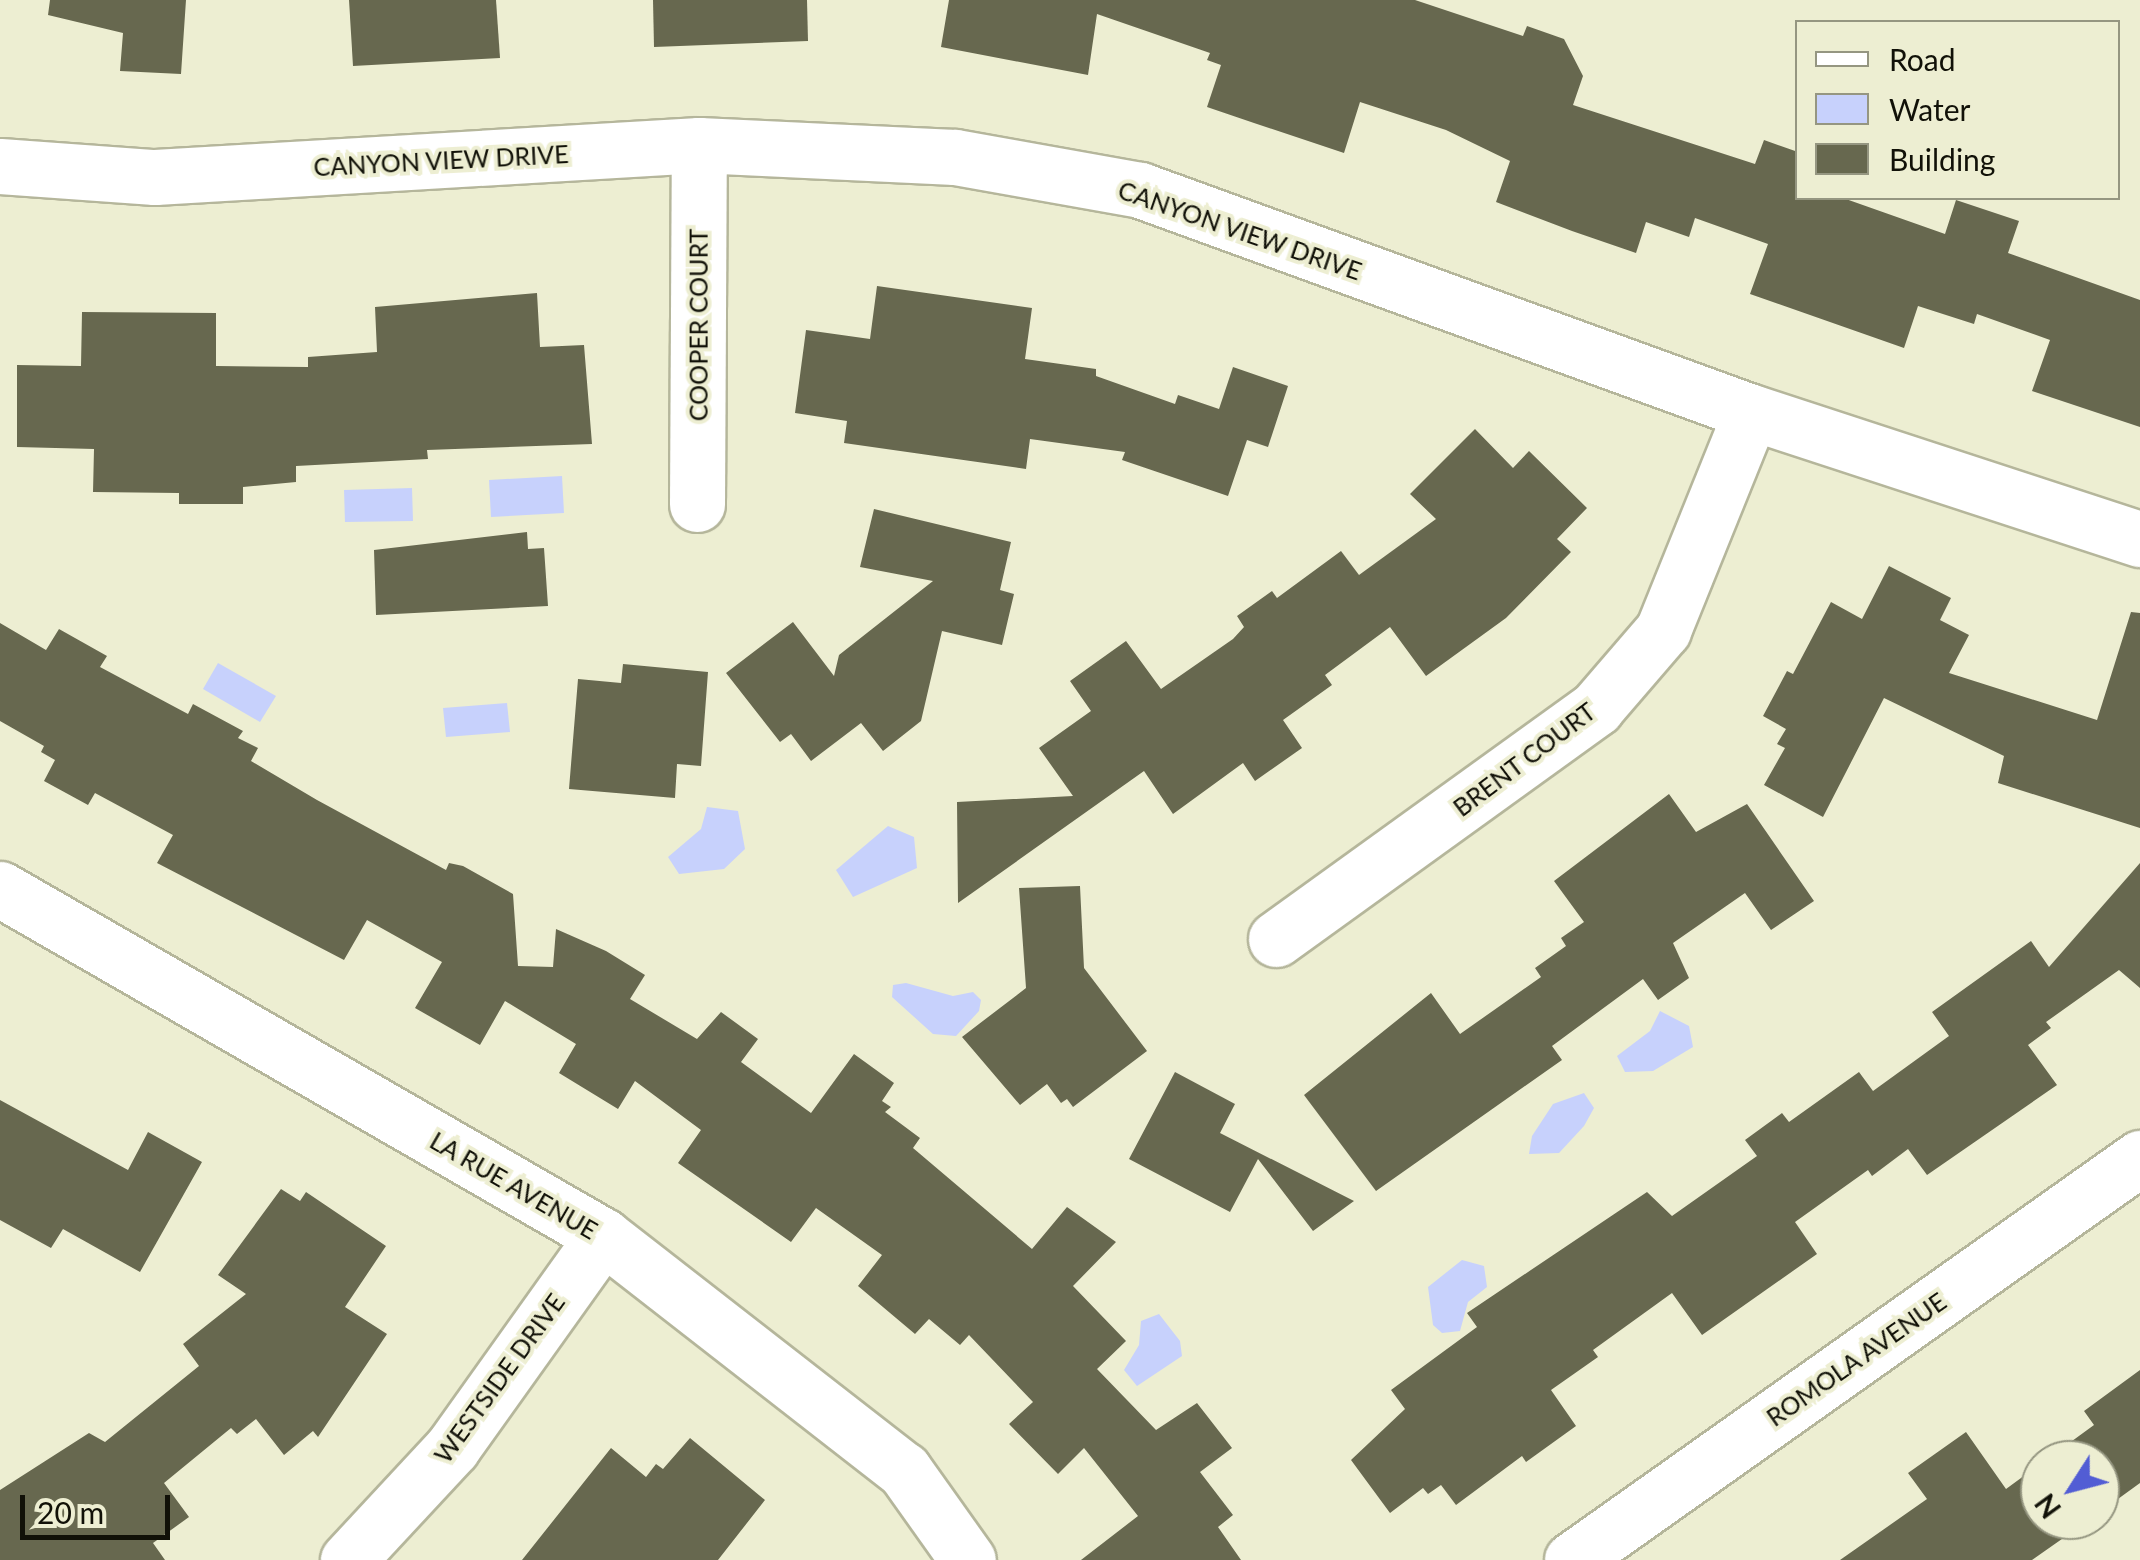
<!DOCTYPE html>
<style>
body{margin:0}
#map{position:relative;width:2140px;height:1560px;overflow:hidden;background:#edeed2;font-family:Lato,sans-serif}
div>[style]{position:absolute}
.water>*{inset:0;background:#c7d1fc}
.building>*{inset:0;background:#67684f}
.roads{filter:drop-shadow(2px 0 #b5b69b) drop-shadow(-2px 0 #b5b69b) drop-shadow(0 2px #b5b69b) drop-shadow(0 -2px #b5b69b)}
.minor>*{height:55px;margin:-27.5px;padding:0 27.5px;transform-origin:27.5px;border-radius:27.5px;background:#fff}
span{translate:-50% -50%;white-space:nowrap;text-align:center;line-height:1.15;-webkit-text-stroke:8px #edeed2;paint-order:stroke}
.street-label{font-size:25px;color:#111108}
.legend{position:absolute;left:1795px;top:20px;width:325px;height:180px;box-sizing:border-box;background:#edeed2;border:2px solid #959681;margin:0;padding:12px 18px;list-style:none;font-size:30px;color:#111108}
.legend li{display:flex;align-items:center;gap:20px;height:50px}
.legend b{width:50px;border:2px solid #959681}
.north{position:absolute;left:2020px;top:1440px;width:100px;height:100px;box-sizing:border-box;background:#edeed2;border:2px solid #959681;border-radius:50%;rotate:234deg;font-size:28px;font-weight:700;line-height:40px;text-align:center;color:#111108}
.north::after{content:'';display:block;margin:auto;width:35px;height:45px;background:#525dd4;clip-path:polygon(50% 0,100% 100%,50% 72%,0 100%)}
.scale{position:absolute;left:20px;top:1495px;width:150px;height:45px;box-sizing:border-box;border:5px solid #111108;border-top:0;padding-left:12px;font-size:30px;line-height:35px;white-space:nowrap;color:#111108;-webkit-text-stroke:8px #edeed2;paint-order:stroke}
</style>
<div id="map">
<div class="water">
<div style="clip-path:polygon(562px 476px,564px 513px,491px 517px,489px 480px)"></div>
<div style="clip-path:polygon(412px 488px,413px 521px,345px 522px,344px 490px)"></div>
<div style="clip-path:polygon(218px 663px,276px 696px,260px 722px,203px 689px)"></div>
<div style="clip-path:polygon(507px 703px,510px 732px,446px 737px,443px 708px)"></div>
<div style="clip-path:polygon(707px 807px,738px 811px,745px 849px,724px 869px,679px 874px,668px 857px,701px 829px)"></div>
<div style="clip-path:polygon(888px 826px,914px 837px,917px 868px,853px 897px,836px 870px)"></div>
<div style="clip-path:polygon(906px 983px,953px 996px,973px 992px,981px 1000px,979px 1011px,956px 1036px,933px 1034px,892px 997px,893px 985px)"></div>
<div style="clip-path:polygon(1660px 1011px,1689px 1026px,1693px 1047px,1653px 1071px,1625px 1072px,1617px 1056px,1650px 1031px)"></div>
<div style="clip-path:polygon(1584px 1093px,1594px 1108px,1584px 1126px,1559px 1153px,1529px 1154px,1532px 1136px,1553px 1104px)"></div>
<div style="clip-path:polygon(1462px 1260px,1484px 1266px,1487px 1287px,1468px 1302px,1460px 1331px,1442px 1333px,1433px 1325px,1428px 1287px)"></div>
<div style="clip-path:polygon(1159px 1314px,1180px 1341px,1182px 1356px,1137px 1386px,1124px 1370px,1139px 1345px,1141px 1321px)"></div>
</div>
<div class="building">
<div style="clip-path:polygon(50px 0,186px 0,181px 74px,120px 71px,123px 33px,48px 15px)"></div>
<div style="clip-path:polygon(349px 0,496px 0,500px 58px,353px 66px)"></div>
<div style="clip-path:polygon(653px 0,807px 0,808px 41px,654px 47px)"></div>
<div style="clip-path:polygon(949px 0,1415px 0,1523px 36px,1527px 26px,1564px 39px,1583px 76px,1573px 105px,1755px 164px,1764px 140px,1798px 152px,1798px 198px,1843px 198px,1945px 234px,1956px 200px,2019px 221px,2008px 253px,2140px 300px,2140px 427px,2032px 391px,2050px 340px,1977px 314px,1974px 324px,1918px 306px,1904px 348px,1750px 294px,1768px 244px,1695px 218px,1689px 237px,1646px 222px,1636px 253px,1572px 231px,1496px 202px,1510px 161px,1446px 130px,1360px 102px,1344px 153px,1254px 123px,1207px 107px,1221px 65px,1207px 60px,1210px 53px,1097px 14px,1088px 75px,941px 47px)"></div>
<div style="clip-path:polygon(877px 286px,1032px 308px,1025px 359px,1096px 369px,1096px 376px,1175px 404px,1178px 395px,1219px 409px,1233px 367px,1288px 386px,1268px 447px,1247px 440px,1228px 496px,1122px 460px,1125px 452px,1030px 439px,1026px 469px,844px 443px,847px 421px,795px 413px,806px 330px,870px 339px)"></div>
<div style="clip-path:polygon(537px 293px,540px 347px,584px 345px,592px 444px,427px 450px,428px 459px,296px 466px,296px 482px,243px 487px,243px 504px,179px 504px,179px 493px,93px 492px,94px 449px,17px 447px,17px 365px,81px 366px,82px 312px,216px 313px,216px 366px,308px 367px,308px 357px,377px 352px,375px 307px)"></div>
<div style="clip-path:polygon(1475px 429px,1513px 468px,1529px 451px,1587px 508px,1557px 539px,1571px 552px,1506px 618px,1426px 676px,1390px 627px,1325px 675px,1332px 685px,1283px 720px,1302px 748px,1255px 781px,1243px 763px,1173px 814px,1144px 771px,958px 903px,957px 802px,1073px 796px,1039px 748px,1091px 711px,1070px 681px,1126px 641px,1161px 689px,1233px 639px,1244px 627px,1237px 616px,1272px 591px,1277px 598px,1341px 551px,1359px 575px,1436px 519px,1410px 494px)"></div>
<div style="clip-path:polygon(874px 509px,1011px 542px,1000px 590px,1014px 594px,1002px 645px,942px 631px,921px 721px,883px 751px,861px 723px,811px 761px,791px 734px,780px 742px,726px 673px,793px 622px,834px 676px,839px 655px,933px 581px,860px 567px)"></div>
<div style="clip-path:polygon(527px 532px,528px 549px,544px 548px,548px 606px,376px 615px,374px 550px)"></div>
<div style="clip-path:polygon(1889px 566px,1951px 598px,1940px 620px,1969px 635px,1949px 673px,2097px 720px,2131px 612px,2140px 613px,2140px 828px,1998px 783px,2004px 756px,1884px 698px,1823px 817px,1764px 785px,1785px 748px,1777px 744px,1786px 729px,1763px 716px,1787px 671px,1793px 674px,1831px 602px,1862px 619px)"></div>
<div style="clip-path:polygon(0 623px,46px 650px,59px 629px,107px 656px,100px 667px,188px 714px,193px 704px,243px 731px,238px 738px,258px 748px,251px 761px,317px 800px,446px 870px,449px 863px,463px 866px,513px 894px,518px 966px,553px 967px,556px 929px,606px 951px,645px 975px,630px 999px,697px 1039px,721px 1012px,758px 1039px,741px 1062px,811px 1113px,854px 1054px,894px 1083px,882px 1101px,891px 1107px,885px 1112px,920px 1138px,913px 1148px,1032px 1249px,1067px 1207px,1116px 1242px,1073px 1286px,1126px 1341px,1097px 1369px,1156px 1430px,1197px 1403px,1232px 1448px,1200px 1472px,1233px 1515px,1218px 1527px,1241px 1560px,1081px 1560px,1138px 1516px,1084px 1448px,1058px 1474px,1009px 1424px,1033px 1402px,969px 1335px,960px 1345px,929px 1319px,915px 1334px,858px 1286px,882px 1255px,816px 1208px,791px 1242px,678px 1163px,701px 1130px,635px 1081px,618px 1109px,559px 1073px,576px 1044px,505px 1001px,480px 1045px,415px 1008px,442px 962px,367px 920px,344px 960px,157px 863px,173px 835px,95px 793px,88px 805px,44px 781px,55px 760px,41px 752px,44px 746px,0 721px)"></div>
<div style="clip-path:polygon(623px 664px,708px 672px,701px 766px,677px 764px,675px 798px,569px 789px,578px 679px,621px 683px)"></div>
<div style="clip-path:polygon(1669px 794px,1696px 832px,1747px 804px,1814px 901px,1771px 930px,1745px 893px,1673px 943px,1689px 978px,1658px 1000px,1643px 979px,1552px 1046px,1562px 1060px,1376px 1191px,1304px 1095px,1431px 993px,1460px 1034px,1541px 977px,1535px 968px,1566px 946px,1561px 938px,1584px 922px,1554px 881px)"></div>
<div style="clip-path:polygon(2140px 863px,2140px 988px,2119px 970px,2046px 1022px,2051px 1028px,2028px 1045px,2057px 1085px,1927px 1175px,1908px 1149px,1872px 1176px,1868px 1170px,1795px 1222px,1817px 1254px,1702px 1335px,1672px 1293px,1593px 1350px,1598px 1357px,1551px 1390px,1576px 1426px,1526px 1462px,1522px 1456px,1456px 1505px,1441px 1485px,1428px 1494px,1423px 1488px,1390px 1513px,1351px 1460px,1405px 1409px,1391px 1390px,1477px 1327px,1467px 1313px,1647px 1192px,1672px 1216px,1757px 1156px,1745px 1140px,1782px 1113px,1789px 1122px,1859px 1072px,1873px 1091px,1949px 1036px,1932px 1012px,2031px 941px,2049px 967px)"></div>
<div style="clip-path:polygon(1080px 886px,1084px 968px,1147px 1051px,1073px 1107px,1067px 1099px,1061px 1103px,1047px 1084px,1020px 1105px,962px 1037px,1026px 988px,1019px 888px)"></div>
<div style="clip-path:polygon(1175px 1072px,1235px 1104px,1220px 1133px,1354px 1201px,1313px 1231px,1258px 1159px,1230px 1212px,1129px 1159px)"></div>
<div style="clip-path:polygon(0 1100px,128px 1170px,148px 1132px,202px 1162px,140px 1272px,63px 1229px,51px 1248px,0 1220px)"></div>
<div style="clip-path:polygon(281px 1189px,300px 1201px,306px 1192px,386px 1246px,345px 1307px,387px 1334px,318px 1437px,313px 1431px,284px 1455px,256px 1419px,237px 1434px,231px 1428px,164px 1483px,189px 1517px,153px 1543px,165px 1560px,0 1560px,0 1490px,89px 1433px,105px 1442px,199px 1366px,183px 1344px,246px 1294px,218px 1275px)"></div>
<div style="clip-path:polygon(2140px 1370px,2140px 1483px,2100px 1512px,2100px 1460px,2046px 1460px,2094px 1425px,2084px 1411px)"></div>
<div style="clip-path:polygon(1966px 1432px,2006px 1489px,2040px 1464px,2040px 1520px,2089px 1520px,2032px 1560px,1840px 1560px,1927px 1499px,1908px 1473px)"></div>
<div style="clip-path:polygon(690px 1438px,765px 1500px,718px 1560px,522px 1560px,611px 1448px,646px 1477px,656px 1464px,663px 1469px)"></div>
</div>
<div class="roads">
<div class="minor">
<div style="left:0;top:166px;width:155px;rotate:4.1deg"></div>
<div style="left:155px;top:177px;width:545px;rotate:-3.37deg"></div>
<div style="left:699px;top:145px;width:256px;rotate:2.7deg"></div>
<div style="left:955px;top:157px;width:188px;rotate:10.1deg"></div>
<div style="left:1140px;top:190px;width:650px;rotate:19.97deg"></div>
<div style="left:1751px;top:412px;width:409px;rotate:18.1deg"></div>
<div style="left:697px;top:504px;width:359px;rotate:-89.7deg"></div>
<div style="left:0;top:889px;width:696px;rotate:29.92deg"></div>
<div style="left:603px;top:1236px;width:381px;rotate:37.9deg"></div>
<div style="left:904px;top:1470px;width:110px;rotate:54.6deg"></div>
<div style="left:1276px;top:939px;width:395px;rotate:-35.8deg"></div>
<div style="left:1596px;top:708px;width:103px;rotate:-49.3deg"></div>
<div style="left:1663px;top:630px;width:235px;rotate:-68deg"></div>
<div style="left:348px;top:1560px;width:153px;rotate:-47.1deg"></div>
<div style="left:452px;top:1448px;width:260px;rotate:-54.5deg"></div>
<div style="left:1572px;top:1560px;width:696px;rotate:-35.29deg"></div>
</div>
</div>
<div class="street-label">
<span style="left:441px;top:160px;rotate:-3deg">CANYON VIEW DRIVE</span>
<span style="left:1240px;top:230px;rotate:19deg">CANYON VIEW DRIVE</span>
<span style="left:698px;top:325px;rotate:-90deg">COOPER COURT</span>
<span style="left:1524px;top:759px;rotate:-37deg">BRENT COURT</span>
<span style="left:514px;top:1185px;rotate:30deg">LA RUE AVENUE</span>
<span style="left:1856px;top:1359px;rotate:-35deg">ROMOLA AVENUE</span>
<span style="left:499px;top:1378px;rotate:-54deg">WESTSIDE DRIVE</span>
</div>
<ul class="legend">
<li><b style="height:12px;background:#fff"></b>Road</li>
<li><b style="height:28px;background:#c7d1fc"></b>Water</li>
<li><b style="height:28px;background:#67684f"></b>Building</li>
</ul>
<div class="north">N</div>
<div class="scale">20 m</div>
</div>
